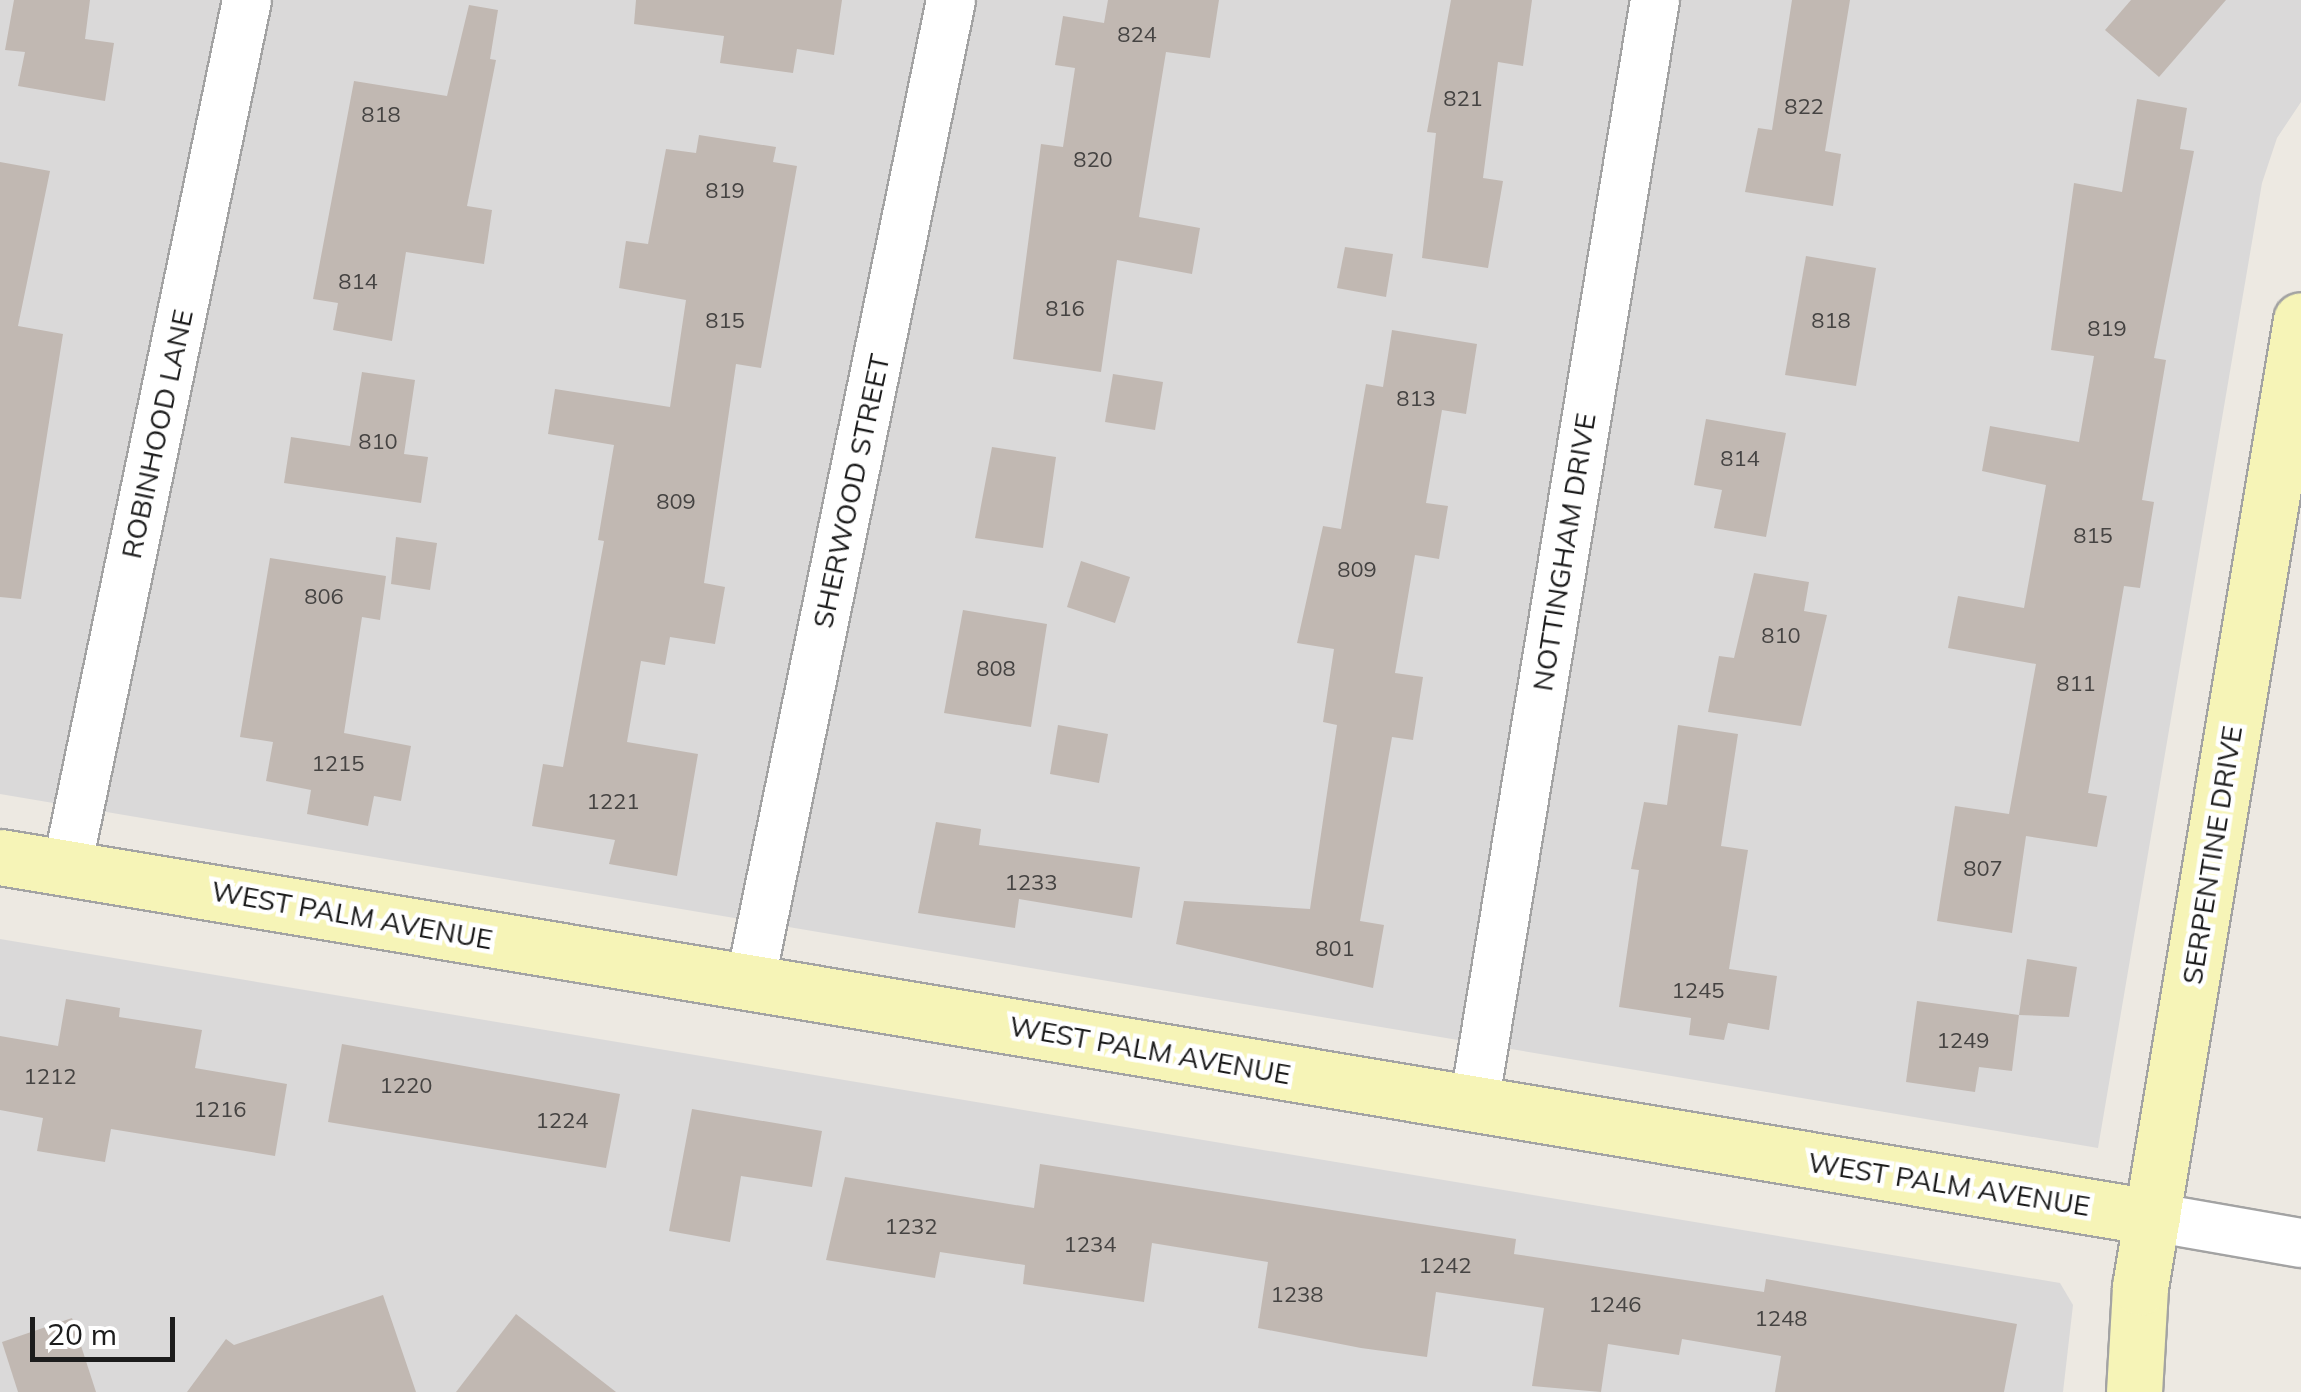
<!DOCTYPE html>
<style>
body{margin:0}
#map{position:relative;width:2301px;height:1392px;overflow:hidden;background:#ede9e2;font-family:Mulish,sans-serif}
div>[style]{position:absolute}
.residential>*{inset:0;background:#dad9d9}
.building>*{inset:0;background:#c1b8b2}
.roads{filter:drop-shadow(2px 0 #a3a3a3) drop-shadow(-2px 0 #a3a3a3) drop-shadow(0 2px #a3a3a3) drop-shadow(0 -2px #a3a3a3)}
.street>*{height:48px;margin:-24px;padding:0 24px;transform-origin:24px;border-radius:24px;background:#fff}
.secondary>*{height:55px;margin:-27.5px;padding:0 27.5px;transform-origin:27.5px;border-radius:27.5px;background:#f6f4b7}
span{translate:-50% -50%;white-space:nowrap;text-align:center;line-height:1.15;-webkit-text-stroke:9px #fff;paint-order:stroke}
.number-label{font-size:22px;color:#454342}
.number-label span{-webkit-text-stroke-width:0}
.street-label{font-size:28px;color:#1c1c1c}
.scale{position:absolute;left:30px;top:1317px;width:145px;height:45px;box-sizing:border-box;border:5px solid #1c1c1c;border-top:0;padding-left:12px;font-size:30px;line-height:35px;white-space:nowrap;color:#1c1c1c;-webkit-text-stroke:8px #fff;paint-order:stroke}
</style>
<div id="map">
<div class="residential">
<div style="clip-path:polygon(0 0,2301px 0,2301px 102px,2277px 138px,2262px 183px,2098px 1148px,0 794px)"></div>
<div style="clip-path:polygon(0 939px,2060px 1283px,2073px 1305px,2063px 1392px,0 1392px)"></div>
</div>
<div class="building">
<div style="clip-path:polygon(14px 0,90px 0,85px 39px,114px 43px,105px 101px,18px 86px,25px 52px,5px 50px)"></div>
<div style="clip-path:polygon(636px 0,842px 0,834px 55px,797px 49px,793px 73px,720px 63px,724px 36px,634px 24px)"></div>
<div style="clip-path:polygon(1108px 0,1219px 0,1210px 58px,1166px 52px,1139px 217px,1200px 228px,1192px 274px,1117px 260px,1101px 372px,1013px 359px,1041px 144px,1063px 147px,1075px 68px,1055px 65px,1063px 16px,1104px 23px)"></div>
<div style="clip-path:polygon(1451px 0,1532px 0,1523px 66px,1498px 62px,1483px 178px,1503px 181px,1488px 268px,1422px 258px,1436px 133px,1427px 132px)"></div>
<div style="clip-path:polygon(1792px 0,1850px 0,1825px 151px,1841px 154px,1833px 206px,1745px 192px,1758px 128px,1772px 130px)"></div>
<div style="clip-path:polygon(2131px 0,2226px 0,2159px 77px,2105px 30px)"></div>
<div style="clip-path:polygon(469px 5px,498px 10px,490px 59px,496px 60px,467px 206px,492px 210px,484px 264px,406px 252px,392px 341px,333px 330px,338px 303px,313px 299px,354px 81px,447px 96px)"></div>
<div style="clip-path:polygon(2137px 99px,2187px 108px,2180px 149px,2194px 151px,2154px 358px,2166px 360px,2142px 500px,2154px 502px,2140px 588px,2124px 586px,2088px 793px,2107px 796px,2097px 847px,2026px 836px,2012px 933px,1937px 921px,1955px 806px,2009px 814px,2036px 664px,1948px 648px,1958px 596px,2024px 608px,2046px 485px,1982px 471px,1990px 426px,2079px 442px,2094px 356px,2051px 350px,2074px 183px,2122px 192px)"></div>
<div style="clip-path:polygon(699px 135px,776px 147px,773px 162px,797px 166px,761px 368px,736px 364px,704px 583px,725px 587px,715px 644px,670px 637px,665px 665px,641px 661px,627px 742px,698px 754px,677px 876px,609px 864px,615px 840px,532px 826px,543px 764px,563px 767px,604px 541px,598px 540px,614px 445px,548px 434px,555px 389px,670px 407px,686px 300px,619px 288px,626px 241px,648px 244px,666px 149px,696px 153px)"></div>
<div style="clip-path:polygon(0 162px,50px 171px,18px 326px,63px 334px,21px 599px,0 597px)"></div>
<div style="clip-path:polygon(1345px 247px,1393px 254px,1386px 297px,1337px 288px)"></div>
<div style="clip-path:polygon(1806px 256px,1876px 268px,1856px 386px,1785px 375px)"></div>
<div style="clip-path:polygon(1392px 330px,1477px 344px,1466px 414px,1442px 410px,1426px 503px,1448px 506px,1439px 559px,1415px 555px,1395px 673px,1423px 677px,1413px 740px,1392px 737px,1360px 921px,1384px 925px,1373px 988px,1176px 944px,1184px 901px,1310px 909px,1337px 725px,1323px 722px,1334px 649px,1297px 643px,1323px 526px,1341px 529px,1366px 384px,1383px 387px)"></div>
<div style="clip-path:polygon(362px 372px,415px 380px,404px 454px,428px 457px,421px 503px,284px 483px,291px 437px,350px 446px)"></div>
<div style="clip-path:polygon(1113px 374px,1163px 382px,1155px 430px,1105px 422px)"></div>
<div style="clip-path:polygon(1706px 419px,1786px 433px,1766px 537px,1714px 528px,1722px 490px,1694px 485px)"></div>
<div style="clip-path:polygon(992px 447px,1056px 457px,1043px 548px,975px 538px)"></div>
<div style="clip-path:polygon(396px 537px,437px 543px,430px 590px,391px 584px)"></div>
<div style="clip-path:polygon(270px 558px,386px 576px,380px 620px,362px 617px,344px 733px,411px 746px,401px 801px,374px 796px,368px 826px,307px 814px,311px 790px,266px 781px,273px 742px,240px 737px)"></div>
<div style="clip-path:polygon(1081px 561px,1130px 577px,1115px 623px,1067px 607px)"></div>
<div style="clip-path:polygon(1754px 573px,1809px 582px,1804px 611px,1827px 615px,1801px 726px,1708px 712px,1719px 656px,1734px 658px)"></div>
<div style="clip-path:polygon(963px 610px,1047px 624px,1031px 727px,944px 713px)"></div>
<div style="clip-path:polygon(1058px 725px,1108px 734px,1099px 783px,1050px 774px)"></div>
<div style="clip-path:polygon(1678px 725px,1738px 734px,1721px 846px,1748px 850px,1729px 969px,1777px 976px,1769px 1030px,1728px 1023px,1724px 1040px,1689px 1035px,1691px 1018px,1619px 1007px,1639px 870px,1631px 869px,1644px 802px,1667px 805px)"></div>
<div style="clip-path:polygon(936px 822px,981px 829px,979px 845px,1140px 867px,1132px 918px,1019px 899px,1015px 928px,918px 913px)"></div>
<div style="clip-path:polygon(2027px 959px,2077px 967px,2069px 1017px,2019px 1015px)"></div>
<div style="clip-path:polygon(66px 999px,120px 1008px,119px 1017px,202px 1030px,195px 1068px,287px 1084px,275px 1156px,111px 1129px,105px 1162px,37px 1151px,43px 1118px,0 1110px,0 1036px,58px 1046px)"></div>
<div style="clip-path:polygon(1917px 1001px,2019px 1015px,2012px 1071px,1979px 1067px,1975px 1092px,1906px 1082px)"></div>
<div style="clip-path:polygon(342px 1044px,620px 1094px,606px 1168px,328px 1122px)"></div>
<div style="clip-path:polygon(692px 1109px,822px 1131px,812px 1187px,741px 1176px,730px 1242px,669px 1231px)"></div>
<div style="clip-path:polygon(1040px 1164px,1516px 1239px,1514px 1254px,1764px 1292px,1766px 1279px,2017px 1324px,2004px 1392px,1775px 1392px,1781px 1356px,1682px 1339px,1679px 1355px,1608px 1344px,1601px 1392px,1532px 1386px,1544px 1308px,1436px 1292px,1427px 1357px,1361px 1348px,1258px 1328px,1268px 1262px,1152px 1243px,1144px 1302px,1023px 1284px,1025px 1265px,940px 1252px,935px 1278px,826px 1260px,845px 1177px,1034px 1208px)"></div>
<div style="clip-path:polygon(383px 1295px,416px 1392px,187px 1392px,226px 1339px,234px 1345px)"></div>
<div style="clip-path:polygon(516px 1314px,616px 1392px,456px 1392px)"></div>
<div style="clip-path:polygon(72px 1318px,96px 1392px,18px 1392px,2px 1342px)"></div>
</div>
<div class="roads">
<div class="street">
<div style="left:67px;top:867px;width:885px;rotate:-78.27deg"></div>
<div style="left:750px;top:983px;width:1003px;rotate:-78.44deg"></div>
<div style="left:1474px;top:1105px;width:1120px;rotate:-80.7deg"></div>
<div style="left:2152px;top:1217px;width:151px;rotate:9.9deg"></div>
</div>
<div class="secondary">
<div style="left:0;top:857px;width:2182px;rotate:9.5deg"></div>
<div style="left:2134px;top:1392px;width:105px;rotate:-86.7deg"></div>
<div style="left:2140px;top:1287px;width:980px;rotate:-80.55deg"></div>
</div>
</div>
<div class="number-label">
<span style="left:1137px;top:35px">824</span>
<span style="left:1463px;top:99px">821</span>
<span style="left:1804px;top:107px">822</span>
<span style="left:381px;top:115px">818</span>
<span style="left:1093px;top:160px">820</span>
<span style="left:725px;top:191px">819</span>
<span style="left:358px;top:282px">814</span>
<span style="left:1065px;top:309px">816</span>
<span style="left:725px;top:321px">815</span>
<span style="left:1831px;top:321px">818</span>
<span style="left:2107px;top:329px">819</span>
<span style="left:1416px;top:399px">813</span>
<span style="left:378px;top:442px">810</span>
<span style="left:1740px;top:459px">814</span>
<span style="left:676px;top:502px">809</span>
<span style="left:2093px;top:536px">815</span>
<span style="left:1357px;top:570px">809</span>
<span style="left:324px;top:597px">806</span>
<span style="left:1781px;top:636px">810</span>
<span style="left:996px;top:669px">808</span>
<span style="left:2076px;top:684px">811</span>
<span style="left:338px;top:764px">1215</span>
<span style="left:613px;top:802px">1221</span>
<span style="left:1983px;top:869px">807</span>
<span style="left:1031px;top:883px">1233</span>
<span style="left:1335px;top:949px">801</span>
<span style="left:1698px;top:991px">1245</span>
<span style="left:1963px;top:1041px">1249</span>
<span style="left:50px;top:1077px">1212</span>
<span style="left:406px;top:1086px">1220</span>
<span style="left:220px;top:1110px">1216</span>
<span style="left:562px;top:1121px">1224</span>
<span style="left:911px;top:1227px">1232</span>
<span style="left:1090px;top:1245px">1234</span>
<span style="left:1445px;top:1266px">1242</span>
<span style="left:1297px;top:1295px">1238</span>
<span style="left:1615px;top:1305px">1246</span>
<span style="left:1781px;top:1319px">1248</span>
</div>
<div class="street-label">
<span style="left:157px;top:434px;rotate:-78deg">ROBINHOOD LANE</span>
<span style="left:851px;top:491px;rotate:-78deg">SHERWOOD STREET</span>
<span style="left:1564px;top:552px;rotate:-81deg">NOTTINGHAM DRIVE</span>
<span style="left:2212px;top:855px;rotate:-81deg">SERPENTINE DRIVE</span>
<span style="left:352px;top:915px;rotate:10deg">WEST PALM AVENUE</span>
<span style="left:1150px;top:1050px;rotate:10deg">WEST PALM AVENUE</span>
<span style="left:1949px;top:1184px;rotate:9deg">WEST PALM AVENUE</span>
</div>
<div class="scale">20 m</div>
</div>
